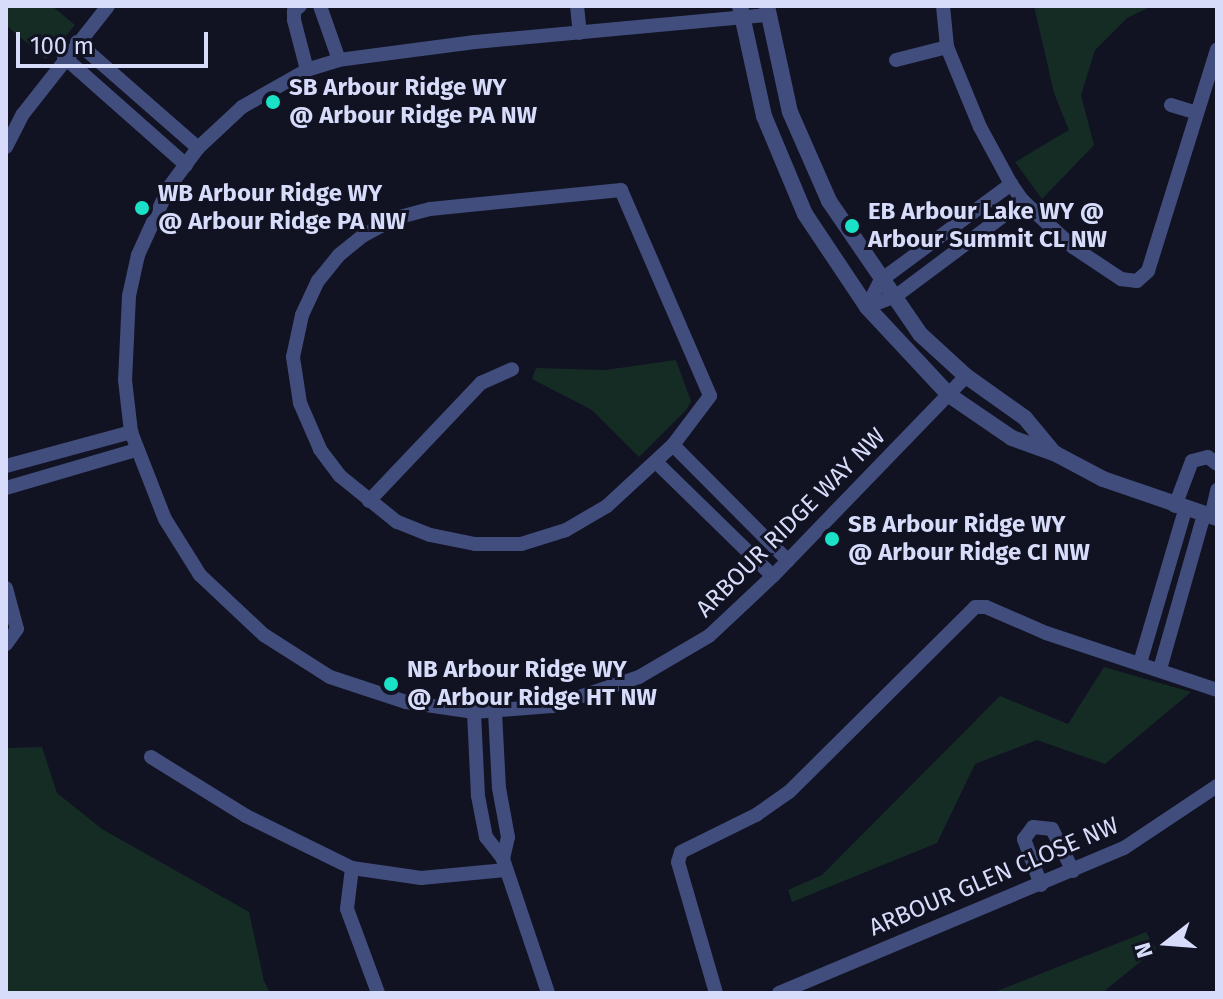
<!DOCTYPE html>
<style>
body{margin:0}
#map{position:relative;width:1223px;height:999px;overflow:hidden;background:#111222;font-family:"Fira Sans",sans-serif}
div>[style]{position:absolute}
.green>*{inset:0;background:#152c25}
.minor>*{height:14px;margin:-7px;padding:0 7px;transform-origin:7px;border-radius:7px;background:#414d7c}
.tertiary>*{height:16px;margin:-8px;padding:0 8px;transform-origin:8px;border-radius:8px;background:#414d7c}
.dots>*{width:22px;height:22px;translate:-50% -50%;box-sizing:border-box;border:4px solid #111222;border-radius:50%}
span{translate:-50% -50%;white-space:nowrap;text-align:center;line-height:1.15;-webkit-text-stroke:6px #111222;paint-order:stroke}
.poi-label{font-size:24px;color:#d7dcfa;font-weight:700}
.left{translate:0 -50%;text-align:left}
.street-label{font-size:24px;color:#d7dcfa}
.frame{position:absolute;inset:0;border:8px solid #d7dcfa;pointer-events:none}
.north{position:absolute;left:1127px;top:903px;width:80px;height:80px;-webkit-text-stroke:6px #111222;paint-order:stroke;rotate:253deg;font-size:22px;font-weight:700;line-height:32px;text-align:center;color:#d7dcfa}
.north::after{content:'';display:block;margin:auto;width:28px;height:36px;background:#d7dcfa;clip-path:polygon(50% 0,100% 100%,50% 72%,0 100%)}
.scale{position:absolute;left:16px;top:32px;width:192px;height:36px;box-sizing:border-box;border:4px solid #d7dcfa;border-top:0;padding-left:10px;font-size:24px;line-height:28px;white-space:nowrap;color:#d7dcfa;-webkit-text-stroke:6px #111222;paint-order:stroke}
</style>
<div id="map">
<div class="green">
<div style="clip-path:polygon(6px 6px,52px 6px,75px 25px,46px 59px,6px 25px)"></div>
<div style="clip-path:polygon(1034px 6px,1152px 6px,1127px 18px,1095px 50px,1081px 95px,1094px 145px,1042px 199px,1015px 162px,1069px 130px,1054px 93px)"></div>
<div style="clip-path:polygon(676px 360px,691px 401px,687px 409px,639px 457px,592px 410px,532px 379px,536px 368px,605px 370px)"></div>
<div style="clip-path:polygon(1104px 667px,1191px 692px,1105px 764px,1037px 740px,975px 764px,937px 843px,792px 902px,788px 890px,822px 875px,1000px 696px,1068px 724px)"></div>
<div style="clip-path:polygon(42px 747px,57px 793px,102px 829px,249px 912px,264px 981px,270px 993px,6px 993px,6px 748px)"></div>
<div style="clip-path:polygon(1146px 932px,1156px 949px,1102px 993px,992px 993px)"></div>
</div>
<div class="minor">
<div style="left:300px;top:6px;width:8px;rotate:140deg"></div>
<div style="left:294px;top:11px;width:9px;rotate:90deg"></div>
<div style="left:294px;top:20px;width:52px;rotate:75.4deg"></div>
<div style="left:320px;top:6px;width:57px;rotate:70.6deg"></div>
<div style="left:577px;top:6px;width:27px;rotate:84deg"></div>
<div style="left:943px;top:6px;width:41px;rotate:84.4deg"></div>
<div style="left:947px;top:47px;width:87px;rotate:67.6deg"></div>
<div style="left:980px;top:127px;width:65px;rotate:61.5deg"></div>
<div style="left:1011px;top:184px;width:21px;rotate:55deg"></div>
<div style="left:1023px;top:201px;width:68px;rotate:42.6deg"></div>
<div style="left:1073px;top:247px;width:58px;rotate:33.7deg"></div>
<div style="left:1121px;top:279px;width:16px;rotate:7deg"></div>
<div style="left:1137px;top:281px;width:15px;rotate:-42deg"></div>
<div style="left:1148px;top:271px;width:232px;rotate:-72.7deg"></div>
<div style="left:767px;top:15px;width:293px;rotate:174.7deg"></div>
<div style="left:475px;top:42px;width:137px;rotate:172.5deg"></div>
<div style="left:339px;top:60px;width:34px;rotate:163deg"></div>
<div style="left:307px;top:70px;width:75px;rotate:150.4deg"></div>
<div style="left:242px;top:107px;width:60px;rotate:137deg"></div>
<div style="left:198px;top:148px;width:49px;rotate:126.6deg"></div>
<div style="left:169px;top:187px;width:75px;rotate:114.5deg"></div>
<div style="left:138px;top:255px;width:42px;rotate:102.4deg"></div>
<div style="left:129px;top:296px;width:84px;rotate:92.7deg"></div>
<div style="left:125px;top:380px;width:52px;rotate:83.4deg"></div>
<div style="left:131px;top:432px;width:93px;rotate:68.7deg"></div>
<div style="left:165px;top:519px;width:66px;rotate:58deg"></div>
<div style="left:200px;top:575px;width:88px;rotate:43.2deg"></div>
<div style="left:264px;top:635px;width:78px;rotate:32.5deg"></div>
<div style="left:330px;top:677px;width:80px;rotate:18.2deg"></div>
<div style="left:406px;top:702px;width:69px;rotate:8.4deg"></div>
<div style="left:474px;top:712px;width:78px;rotate:-4.4deg"></div>
<div style="left:552px;top:706px;width:92px;rotate:-18.4deg"></div>
<div style="left:639px;top:677px;width:81px;rotate:-30.4deg"></div>
<div style="left:709px;top:636px;width:88px;rotate:-43.2deg"></div>
<div style="left:773px;top:576px;width:278px;rotate:-46deg"></div>
<div style="left:77px;top:42px;width:161px;rotate:41.2deg"></div>
<div style="left:64px;top:57px;width:163px;rotate:41.5deg"></div>
<div style="left:896px;top:60px;width:53px;rotate:-14.3deg"></div>
<div style="left:1171px;top:105px;width:27px;rotate:17deg"></div>
<div style="left:6px;top:147px;width:37px;rotate:-63deg"></div>
<div style="left:23px;top:114px;width:137px;rotate:-51.8deg"></div>
<div style="left:621px;top:190px;width:224px;rotate:66.6deg"></div>
<div style="left:710px;top:396px;width:61px;rotate:127.1deg"></div>
<div style="left:673px;top:445px;width:90px;rotate:137.3deg"></div>
<div style="left:607px;top:506px;width:48px;rotate:149.7deg"></div>
<div style="left:566px;top:530px;width:47px;rotate:162.7deg"></div>
<div style="left:521px;top:544px;width:46px;rotate:180deg"></div>
<div style="left:475px;top:544px;width:46px;rotate:-168.7deg"></div>
<div style="left:430px;top:535px;width:35px;rotate:-158deg"></div>
<div style="left:397px;top:522px;width:73px;rotate:-141.1deg"></div>
<div style="left:340px;top:476px;width:34px;rotate:-127deg"></div>
<div style="left:320px;top:449px;width:50px;rotate:-113.5deg"></div>
<div style="left:300px;top:403px;width:47px;rotate:-98.7deg"></div>
<div style="left:293px;top:357px;width:43px;rotate:-77.9deg"></div>
<div style="left:302px;top:315px;width:38px;rotate:-65deg"></div>
<div style="left:318px;top:281px;width:33px;rotate:-51deg"></div>
<div style="left:339px;top:255px;width:32px;rotate:-39deg"></div>
<div style="left:364px;top:235px;width:36px;rotate:-28deg"></div>
<div style="left:396px;top:218px;width:35px;rotate:-15deg"></div>
<div style="left:430px;top:209px;width:192px;rotate:-5.7deg"></div>
<div style="left:867px;top:307px;width:30px;rotate:-63deg"></div>
<div style="left:881px;top:280px;width:162px;rotate:-36.4deg"></div>
<div style="left:867px;top:307px;width:31px;rotate:-21deg"></div>
<div style="left:896px;top:296px;width:159px;rotate:-36.8deg"></div>
<div style="left:673px;top:445px;width:163px;rotate:45.2deg"></div>
<div style="left:656px;top:462px;width:163px;rotate:44.3deg"></div>
<div style="left:6px;top:466px;width:130px;rotate:-15.2deg"></div>
<div style="left:6px;top:488px;width:135px;rotate:-16.3deg"></div>
<div style="left:369px;top:501px;width:163px;rotate:-46.5deg"></div>
<div style="left:481px;top:383px;width:34px;rotate:-24deg"></div>
<div style="left:1175px;top:506px;width:48px;rotate:-69.3deg"></div>
<div style="left:1192px;top:461px;width:16px;rotate:-14deg"></div>
<div style="left:1208px;top:457px;width:11px;rotate:38deg"></div>
<div style="left:1211px;top:517px;width:28px;rotate:-77deg"></div>
<div style="left:6px;top:588px;width:42px;rotate:75deg"></div>
<div style="left:17px;top:629px;width:19px;rotate:126deg"></div>
<div style="left:1140px;top:663px;width:159px;rotate:-73.6deg"></div>
<div style="left:1160px;top:669px;width:160px;rotate:-74.1deg"></div>
<div style="left:474px;top:712px;width:84px;rotate:87.3deg"></div>
<div style="left:478px;top:796px;width:42px;rotate:79deg"></div>
<div style="left:486px;top:837px;width:28px;rotate:52deg"></div>
<div style="left:503px;top:859px;width:141px;rotate:71.4deg"></div>
<div style="left:495px;top:712px;width:76px;rotate:87deg"></div>
<div style="left:499px;top:788px;width:50px;rotate:79.6deg"></div>
<div style="left:508px;top:837px;width:23px;rotate:103deg"></div>
<div style="left:151px;top:757px;width:112px;rotate:31.8deg"></div>
<div style="left:246px;top:816px;width:118px;rotate:26.1deg"></div>
<div style="left:352px;top:868px;width:70px;rotate:8.2deg"></div>
<div style="left:421px;top:878px;width:85px;rotate:-5.4deg"></div>
<div style="left:352px;top:868px;width:41px;rotate:97deg"></div>
<div style="left:347px;top:909px;width:90px;rotate:69.7deg"></div>
<div style="left:1041px;top:885px;width:49px;rotate:-110.3deg"></div>
<div style="left:1024px;top:839px;width:15px;rotate:-53deg"></div>
<div style="left:1033px;top:827px;width:19px;rotate:6deg"></div>
<div style="left:1052px;top:829px;width:47px;rotate:63.4deg"></div>
<div style="left:716px;top:993px;width:136px;rotate:-106.2deg"></div>
<div style="left:678px;top:862px;width:10px;rotate:-73deg"></div>
<div style="left:681px;top:852px;width:84px;rotate:-26.3deg"></div>
<div style="left:756px;top:815px;width:40px;rotate:-34.9deg"></div>
<div style="left:789px;top:792px;width:262px;rotate:-44.8deg"></div>
<div style="left:975px;top:607px;width:11px"></div>
<div style="left:986px;top:607px;width:65px;rotate:23.4deg"></div>
<div style="left:1046px;top:633px;width:180px;rotate:18.4deg"></div>
<div style="left:779px;top:993px;width:374px;rotate:-22.8deg"></div>
<div style="left:1124px;top:848px;width:112px;rotate:-33.7deg"></div>
</div>
<div class="tertiary">
<div style="left:740px;top:6px;width:113px;rotate:77.7deg"></div>
<div style="left:764px;top:116px;width:106px;rotate:67.3deg"></div>
<div style="left:805px;top:214px;width:112px;rotate:56.3deg"></div>
<div style="left:867px;top:307px;width:120px;rotate:47deg"></div>
<div style="left:949px;top:395px;width:76px;rotate:34.3deg"></div>
<div style="left:1012px;top:438px;width:47px;rotate:20deg"></div>
<div style="left:1056px;top:454px;width:53px;rotate:28deg"></div>
<div style="left:1103px;top:479px;width:120px;rotate:18.9deg"></div>
<div style="left:767px;top:6px;width:108px;rotate:77.8deg"></div>
<div style="left:790px;top:112px;width:97px;rotate:66.3deg"></div>
<div style="left:829px;top:201px;width:161px;rotate:55.6deg"></div>
<div style="left:920px;top:334px;width:62px;rotate:42.4deg"></div>
<div style="left:966px;top:376px;width:72px;rotate:35.4deg"></div>
<div style="left:1025px;top:418px;width:45px;rotate:50.4deg"></div>
</div>
<div class="dots">
<div style="left:273px;top:102px;background:#1be2c6"></div>
<div style="left:142px;top:208px;background:#1be2c6"></div>
<div style="left:852px;top:226px;background:#1be2c6"></div>
<div style="left:832px;top:539px;background:#1be2c6"></div>
<div style="left:391px;top:684px;background:#1be2c6"></div>
</div>
<div class="poi-label">
<span class="left" style="left:289px;top:102px">SB Arbour Ridge WY<br>@ Arbour Ridge PA NW</span>
<span class="left" style="left:158px;top:208px">WB Arbour Ridge WY<br>@ Arbour Ridge PA NW</span>
<span class="left" style="left:868px;top:226px">EB Arbour Lake WY @<br>Arbour Summit CL NW</span>
<span class="left" style="left:848px;top:539px">SB Arbour Ridge WY<br>@ Arbour Ridge CI NW</span>
<span class="left" style="left:407px;top:684px">NB Arbour Ridge WY<br>@ Arbour Ridge HT NW</span>
</div>
<div class="street-label">
<span style="left:791px;top:523px;rotate:-45deg">ARBOUR RIDGE WAY NW</span>
<span style="left:994px;top:877px;rotate:-23deg">ARBOUR GLEN CLOSE NW</span>
</div>
<div class="frame"></div>
<div class="north">N</div>
<div class="scale">100 m</div>
</div>
